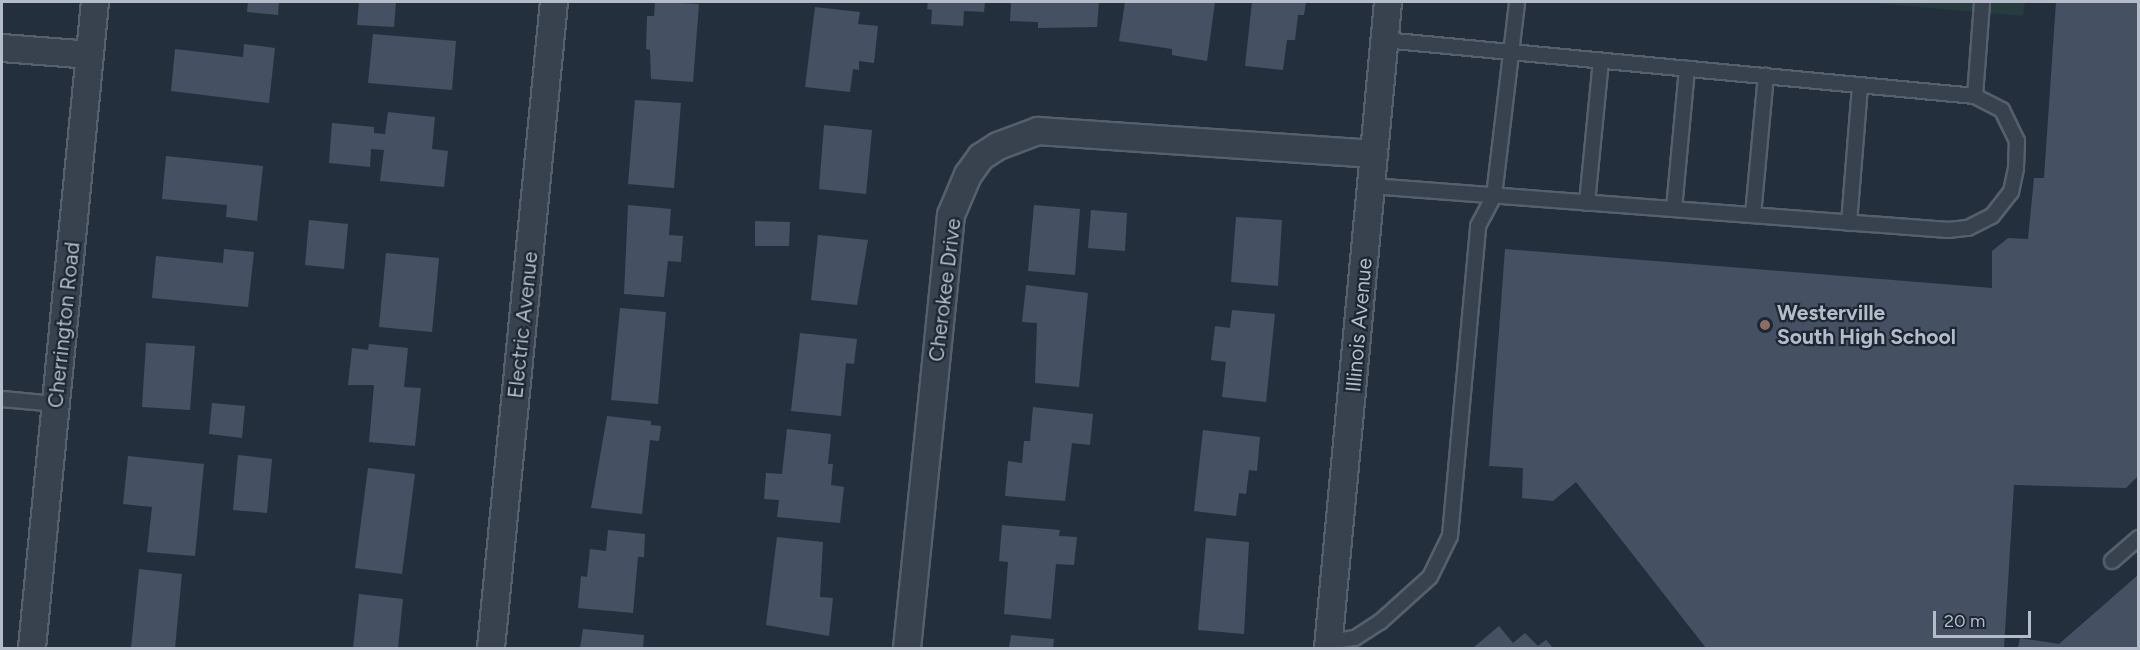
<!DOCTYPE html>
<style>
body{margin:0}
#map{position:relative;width:2140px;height:650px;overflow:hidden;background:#242f3e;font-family:Figtree,sans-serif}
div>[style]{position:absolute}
.green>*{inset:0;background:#263c3f}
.building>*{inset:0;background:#455162}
.roads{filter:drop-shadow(2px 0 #565f6c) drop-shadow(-2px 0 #565f6c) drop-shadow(0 2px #565f6c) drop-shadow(0 -2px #565f6c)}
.service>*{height:14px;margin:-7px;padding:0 7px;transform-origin:7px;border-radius:7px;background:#38414e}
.minor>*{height:26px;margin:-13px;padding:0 13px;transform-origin:13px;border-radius:13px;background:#38414e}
.dots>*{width:16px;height:16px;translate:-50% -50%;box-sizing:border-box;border:3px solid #1d2633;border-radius:50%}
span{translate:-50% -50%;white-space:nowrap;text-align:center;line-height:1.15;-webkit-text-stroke:4.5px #1d2633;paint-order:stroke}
.street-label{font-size:21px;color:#b4bcc9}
.poi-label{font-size:21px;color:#b4bcc9;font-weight:700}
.left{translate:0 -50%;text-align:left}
.frame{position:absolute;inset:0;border:3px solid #b4bcc9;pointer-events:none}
.scale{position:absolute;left:1933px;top:611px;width:98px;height:27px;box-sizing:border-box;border:3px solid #b4bcc9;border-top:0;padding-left:8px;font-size:18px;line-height:21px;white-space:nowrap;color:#b4bcc9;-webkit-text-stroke:4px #1d2633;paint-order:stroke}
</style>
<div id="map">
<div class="green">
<div style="clip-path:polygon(1862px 2px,2025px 2px,2023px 16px)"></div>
</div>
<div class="building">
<div style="clip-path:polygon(248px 2px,279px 2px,278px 15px,247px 12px)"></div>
<div style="clip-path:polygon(359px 2px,396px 2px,394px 27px,357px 25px)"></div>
<div style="clip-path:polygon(655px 2px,699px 4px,693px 82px,651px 79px,650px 50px,646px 49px,647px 16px,654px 16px)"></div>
<div style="clip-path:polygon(928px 2px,985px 2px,984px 12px,964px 11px,963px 26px,931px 24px,932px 10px,927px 9px)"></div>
<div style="clip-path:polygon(1011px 2px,1099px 2px,1097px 27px,1038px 28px,1038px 22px,1010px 21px)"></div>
<div style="clip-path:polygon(1125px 2px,1215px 2px,1207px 61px,1172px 55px,1172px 49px,1119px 41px)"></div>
<div style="clip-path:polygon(1252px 2px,1306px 2px,1304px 15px,1298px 15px,1295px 40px,1287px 40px,1283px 70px,1245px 66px)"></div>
<div style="clip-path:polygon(2056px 2px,2138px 2px,2138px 476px,2126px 488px,2014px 485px,2004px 648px,1706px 648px,1576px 482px,1553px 501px,1522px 498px,1523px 468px,1489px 466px,1505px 249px,1992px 288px,1992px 251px,2008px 238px,2028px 239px,2034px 178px,2044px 178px)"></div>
<div style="clip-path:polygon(815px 7px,860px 12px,858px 24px,878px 26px,874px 63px,859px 61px,859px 70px,853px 69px,850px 92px,805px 87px)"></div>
<div style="clip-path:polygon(373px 34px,456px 41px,452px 90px,368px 83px)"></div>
<div style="clip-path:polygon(244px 44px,275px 48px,269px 103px,171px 91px,175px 49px,243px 57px)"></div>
<div style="clip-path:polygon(635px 100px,681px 103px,674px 188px,628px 184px)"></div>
<div style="clip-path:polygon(388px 112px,435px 117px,432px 149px,448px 151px,444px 187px,380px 181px,384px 150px,371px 149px,370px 167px,329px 163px,332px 123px,374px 127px,374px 133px,385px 134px)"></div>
<div style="clip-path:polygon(824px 125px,872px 130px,866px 194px,819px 189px)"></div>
<div style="clip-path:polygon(166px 156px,263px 166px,257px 221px,226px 217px,227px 205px,162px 199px)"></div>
<div style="clip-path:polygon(628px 205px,671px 209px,669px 235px,683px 236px,681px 262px,668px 261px,664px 297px,624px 294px)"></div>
<div style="clip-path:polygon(1034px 205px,1080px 209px,1075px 275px,1028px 271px)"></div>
<div style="clip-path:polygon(1091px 210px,1127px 213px,1125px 251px,1088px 248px)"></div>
<div style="clip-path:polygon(1236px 217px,1282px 220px,1278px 286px,1231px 282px)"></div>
<div style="clip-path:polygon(309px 220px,348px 224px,344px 269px,305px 265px)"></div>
<div style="clip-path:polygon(755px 221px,790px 222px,789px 246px,755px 246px)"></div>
<div style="clip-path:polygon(818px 235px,868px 240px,857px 305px,811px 300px)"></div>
<div style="clip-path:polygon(224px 249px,254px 252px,248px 307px,152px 298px,156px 256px,223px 263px)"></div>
<div style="clip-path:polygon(386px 253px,439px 258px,432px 332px,379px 327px)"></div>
<div style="clip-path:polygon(1026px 285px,1088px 293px,1079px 387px,1035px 383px,1037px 323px,1022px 322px)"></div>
<div style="clip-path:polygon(620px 308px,666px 312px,658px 404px,611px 400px)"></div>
<div style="clip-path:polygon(1232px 310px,1275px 314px,1266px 402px,1222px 397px,1226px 362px,1211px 360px,1215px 326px,1230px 328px)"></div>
<div style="clip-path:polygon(800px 333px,857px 339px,854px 364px,846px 363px,841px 416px,791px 411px)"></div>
<div style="clip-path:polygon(146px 343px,195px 346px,190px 410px,142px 407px)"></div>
<div style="clip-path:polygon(369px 344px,408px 348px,404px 387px,421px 388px,415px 446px,369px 442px,374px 385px,348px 385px,352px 348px,368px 350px)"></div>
<div style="clip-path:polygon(212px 403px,245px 406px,242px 438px,209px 434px)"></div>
<div style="clip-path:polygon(1033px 407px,1093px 414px,1090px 445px,1072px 443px,1065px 501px,1005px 496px,1008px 461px,1022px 463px,1024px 441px,1030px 441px)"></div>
<div style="clip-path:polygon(607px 416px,651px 421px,651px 425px,661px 426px,659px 441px,650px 440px,642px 514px,591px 508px)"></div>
<div style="clip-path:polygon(787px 429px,831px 434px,828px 464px,833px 464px,831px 485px,844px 487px,840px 523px,777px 517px,779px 500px,764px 499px,766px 473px,782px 474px)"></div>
<div style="clip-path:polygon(1203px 430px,1260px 437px,1257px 471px,1249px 470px,1246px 494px,1239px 493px,1236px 516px,1194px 511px)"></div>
<div style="clip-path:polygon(238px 455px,272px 459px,267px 513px,233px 510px)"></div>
<div style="clip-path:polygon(128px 456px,204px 464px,195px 556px,147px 552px,152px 507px,123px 504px)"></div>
<div style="clip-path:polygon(368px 468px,415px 474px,402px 574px,355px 568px)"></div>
<div style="clip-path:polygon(1002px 525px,1060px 530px,1059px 536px,1077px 537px,1074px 565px,1056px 564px,1051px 619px,1004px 614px,1008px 562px,999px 561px)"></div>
<div style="clip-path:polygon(608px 530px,645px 534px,644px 557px,638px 557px,633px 613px,578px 608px,581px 576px,587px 577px,590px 549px,606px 551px)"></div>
<div style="clip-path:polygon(777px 537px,823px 542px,820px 597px,833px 598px,829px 636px,766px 625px)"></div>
<div style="clip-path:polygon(1206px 538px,1249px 542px,1244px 634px,1198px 630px)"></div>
<div style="clip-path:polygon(139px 569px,182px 574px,175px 648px,131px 648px)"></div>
<div style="clip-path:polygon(2138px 575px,2138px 648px,2018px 648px,2020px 638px,2059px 644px)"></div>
<div style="clip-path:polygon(359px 594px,403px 599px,398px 648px,353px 648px)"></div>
<div style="clip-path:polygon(1499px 626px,1513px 643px,1525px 633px,1538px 646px,1546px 640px,1553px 648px,1473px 648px)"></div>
<div style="clip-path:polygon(583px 629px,644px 635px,643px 648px,580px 648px)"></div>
<div style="clip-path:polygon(1011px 635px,1054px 639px,1053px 648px,1009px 648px)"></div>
</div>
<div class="roads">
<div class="service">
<div style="left:1975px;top:96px;width:94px;rotate:-85.7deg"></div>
<div style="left:1371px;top:186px;width:579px;rotate:4.36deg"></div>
<div style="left:1948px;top:230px;width:20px;rotate:-6deg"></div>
<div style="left:1968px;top:228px;width:27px;rotate:-27deg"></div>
<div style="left:1992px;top:216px;width:31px;rotate:-52deg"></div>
<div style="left:2011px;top:192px;width:25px;rotate:-78deg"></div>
<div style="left:2016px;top:168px;width:27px;rotate:-88deg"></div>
<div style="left:2017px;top:141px;width:34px;rotate:-116deg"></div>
<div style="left:2002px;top:110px;width:30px;rotate:-153deg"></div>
<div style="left:1975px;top:96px;width:594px;rotate:-174.59deg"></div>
<div style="left:1587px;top:203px;width:143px;rotate:-84.4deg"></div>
<div style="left:1674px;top:209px;width:141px;rotate:-84.7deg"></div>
<div style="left:1753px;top:215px;width:140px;rotate:-84.7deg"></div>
<div style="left:1849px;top:223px;width:138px;rotate:-85.4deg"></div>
<div style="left:2px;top:399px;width:54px;rotate:5.3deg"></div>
<div style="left:2112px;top:561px;width:35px;rotate:-41deg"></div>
<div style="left:1329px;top:642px;width:26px;rotate:-9deg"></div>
<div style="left:1355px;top:638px;width:30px;rotate:-33deg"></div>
<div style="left:1380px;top:622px;width:67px;rotate:-42deg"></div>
<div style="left:1430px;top:577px;width:46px;rotate:-64deg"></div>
<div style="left:1450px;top:536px;width:311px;rotate:-84.8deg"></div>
<div style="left:1478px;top:226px;width:34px;rotate:-62deg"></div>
<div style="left:1494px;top:196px;width:195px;rotate:-83.2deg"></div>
</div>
<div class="minor">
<div style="left:2px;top:48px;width:88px;rotate:4.5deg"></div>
<div style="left:32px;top:648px;width:649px;rotate:-84.43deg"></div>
<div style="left:491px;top:648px;width:649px;rotate:-84.43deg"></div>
<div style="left:907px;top:648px;width:435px;rotate:-84.2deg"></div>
<div style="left:951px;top:215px;width:43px;rotate:-67deg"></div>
<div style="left:968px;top:175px;width:22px;rotate:-54deg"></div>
<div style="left:981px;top:157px;width:20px;rotate:-33deg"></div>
<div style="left:998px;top:146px;width:43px;rotate:-20.6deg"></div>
<div style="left:1038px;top:131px;width:337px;rotate:3.9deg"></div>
<div style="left:1328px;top:648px;width:649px;rotate:-84.69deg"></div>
</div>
</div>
<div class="dots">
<div style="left:1765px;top:325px;background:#8d6e63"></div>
</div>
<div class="street-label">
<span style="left:945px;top:290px;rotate:-83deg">Cherokee Drive</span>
<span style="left:64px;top:325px;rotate:-84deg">Cherrington Road</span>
<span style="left:523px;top:325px;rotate:-84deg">Electric Avenue</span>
<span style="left:1359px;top:325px;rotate:-85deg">Illinois Avenue</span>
</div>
<div class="poi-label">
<span class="left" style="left:1777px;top:325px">Westerville<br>South High School</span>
</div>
<div class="frame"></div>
<div class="scale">20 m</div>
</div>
